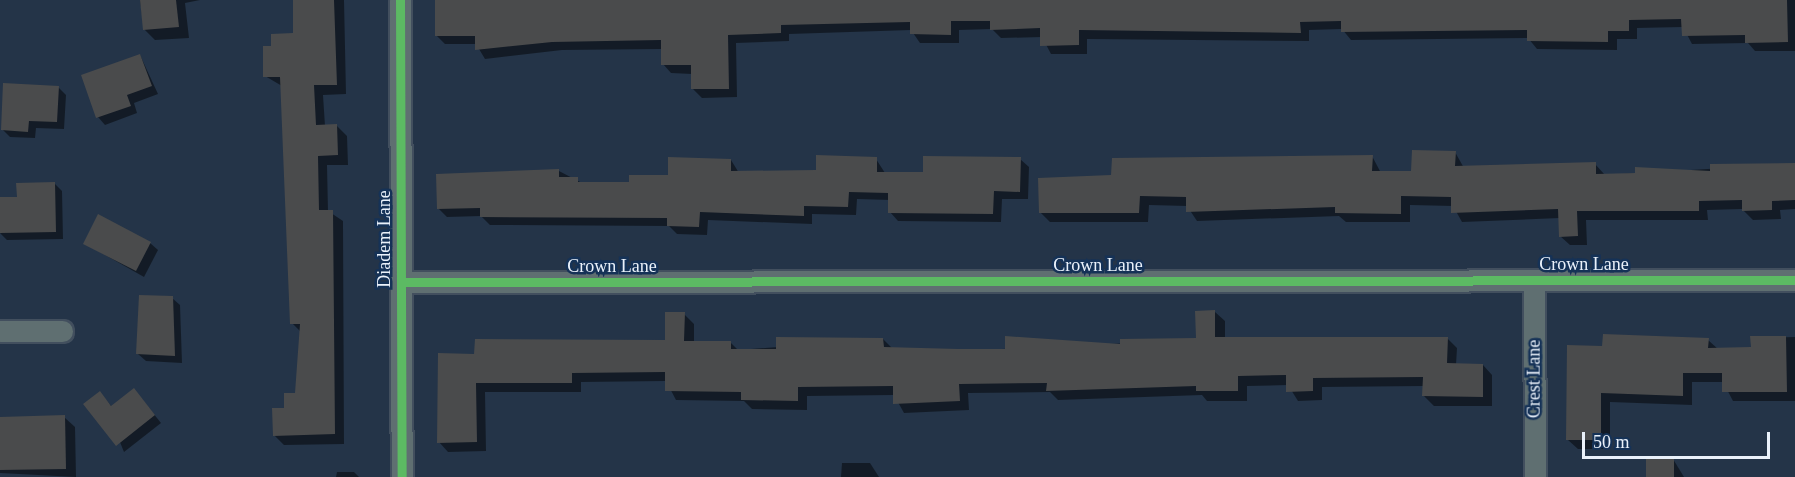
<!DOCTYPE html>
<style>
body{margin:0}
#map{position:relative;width:1795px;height:477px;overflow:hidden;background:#243448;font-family:Georgia,serif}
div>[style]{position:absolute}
.shadow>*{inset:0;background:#0007}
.building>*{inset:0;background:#4a4b4c}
.roads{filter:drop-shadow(2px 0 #424f5e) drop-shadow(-2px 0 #424f5e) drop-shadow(0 2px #424f5e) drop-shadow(0 -2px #424f5e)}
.minor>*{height:21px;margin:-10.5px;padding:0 10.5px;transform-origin:10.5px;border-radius:10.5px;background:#5f6f71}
.cycleway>*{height:9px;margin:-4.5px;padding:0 4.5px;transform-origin:4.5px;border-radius:4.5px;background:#5cba63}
span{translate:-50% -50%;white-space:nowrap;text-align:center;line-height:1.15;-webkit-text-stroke:5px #153257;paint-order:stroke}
.street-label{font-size:18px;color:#eaf1fa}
.scale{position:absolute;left:1582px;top:432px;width:188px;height:27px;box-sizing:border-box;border:3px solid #eaf1fa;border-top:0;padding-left:8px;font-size:18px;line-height:21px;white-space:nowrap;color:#eaf1fa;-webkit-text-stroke:4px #153257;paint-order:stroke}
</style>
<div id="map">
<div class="shadow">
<div style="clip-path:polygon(140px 0,200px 0,185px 3px,189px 38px,155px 40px,144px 29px)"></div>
<div style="clip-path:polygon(295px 0,344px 0,346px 94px,323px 95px,325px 126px,337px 126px,347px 136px,348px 165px,327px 165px,328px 211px,343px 221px,344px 444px,284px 445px,274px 435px,296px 394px,301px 332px,292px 323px,282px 86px,265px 76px,272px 48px,294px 35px)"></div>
<div style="clip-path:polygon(436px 0,1795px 0,1795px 51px,1755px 51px,1748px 43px,1692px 44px,1683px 27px,1637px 28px,1637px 39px,1617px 39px,1617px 50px,1537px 49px,1528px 38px,1351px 40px,1342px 29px,1309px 30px,1309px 41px,1087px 39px,1087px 54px,1051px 54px,1042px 37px,1001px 38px,992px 29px,959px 30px,959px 43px,920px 43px,911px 30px,789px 34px,789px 41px,736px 43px,737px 97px,702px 98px,693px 89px,692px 74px,671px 73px,663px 64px,663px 49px,562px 50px,485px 59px,476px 44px,445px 44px,436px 35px)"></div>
<div style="clip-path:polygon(140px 55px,158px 94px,134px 103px,137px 113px,105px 125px,98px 117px)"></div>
<div style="clip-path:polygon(58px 87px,66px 95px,64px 129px,36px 128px,35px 138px,10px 137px,2px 129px)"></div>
<div style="clip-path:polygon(1455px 152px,1464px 168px,1595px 164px,1605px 175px,1795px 164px,1795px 209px,1780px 210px,1781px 219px,1753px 220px,1742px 209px,1707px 210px,1708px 220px,1586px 220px,1587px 245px,1570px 245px,1560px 236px,1560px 218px,1462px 222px,1453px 206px,1410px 205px,1410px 222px,1346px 222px,1339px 216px,1197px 221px,1187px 206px,1149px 205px,1148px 222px,1050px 222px,1040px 212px,1113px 177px,1372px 156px,1381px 173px,1413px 173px)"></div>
<div style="clip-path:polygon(876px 159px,885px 173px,925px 174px,1020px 159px,1029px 167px,1028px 199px,1002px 199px,1001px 222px,898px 221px,890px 212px,890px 200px,857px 199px,856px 215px,812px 214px,812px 224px,708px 220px,707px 235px,677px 234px,669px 226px,490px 225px,481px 216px,447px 217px,438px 208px,559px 171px,582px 183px,631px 184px,731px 160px,739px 173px,817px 171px)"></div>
<div style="clip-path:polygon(54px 183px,62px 191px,63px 239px,7px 240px,0 233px,0 199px,18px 198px)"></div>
<div style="clip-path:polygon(84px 243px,150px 243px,158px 250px,144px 277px)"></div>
<div style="clip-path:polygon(172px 298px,180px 305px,182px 363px,146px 361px,138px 354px)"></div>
<div style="clip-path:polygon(1215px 312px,1225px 321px,1225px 338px,1447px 338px,1457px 348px,1456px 365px,1483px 365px,1492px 375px,1492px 406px,1434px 406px,1424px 396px,1424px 386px,1322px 387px,1322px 400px,1298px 401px,1288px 385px,1247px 386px,1247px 401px,1207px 401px,1202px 395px,1058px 400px,1050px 392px,968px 393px,969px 410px,904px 413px,894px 395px,807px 396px,807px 410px,752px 409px,744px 401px,676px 400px,666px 381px,581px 382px,581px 392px,485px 392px,486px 451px,448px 452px,439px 442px,476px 356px,666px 342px,684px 314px,694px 324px,694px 342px,730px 342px,738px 350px,883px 339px,893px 349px,958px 351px,1197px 340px)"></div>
<div style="clip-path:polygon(1795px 337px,1795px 401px,1733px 401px,1723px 382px,1692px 382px,1692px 405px,1610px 402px,1610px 449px,1578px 449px,1568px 440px,1604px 348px,1708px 340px,1718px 349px,1752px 349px,1752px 338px)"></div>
<div style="clip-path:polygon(100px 393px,112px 407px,141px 398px,161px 423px,124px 452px)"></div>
<div style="clip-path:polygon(64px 417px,75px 427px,76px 477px,0 473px,0 418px)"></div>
<div style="clip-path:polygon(1673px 459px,1684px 477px,1648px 477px)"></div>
<div style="clip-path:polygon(842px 463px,870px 463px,879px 477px,841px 477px)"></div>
<div style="clip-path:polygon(337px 472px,354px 472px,359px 477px,336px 477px)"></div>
</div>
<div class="building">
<div style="clip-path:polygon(140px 0,176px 0,179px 27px,143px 30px)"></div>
<div style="clip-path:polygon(293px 0,334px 0,337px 85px,314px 85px,316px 125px,337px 124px,338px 155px,318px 156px,319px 210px,333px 210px,335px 434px,273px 436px,272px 408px,284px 408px,284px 393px,295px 393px,300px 324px,290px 324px,280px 77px,263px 77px,263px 46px,271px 46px,271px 34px,293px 33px)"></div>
<div style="clip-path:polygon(435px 0,1787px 0,1788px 42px,1745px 43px,1745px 35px,1682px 36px,1681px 19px,1629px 20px,1629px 31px,1608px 31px,1608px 42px,1527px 41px,1527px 30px,1341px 32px,1341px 21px,1300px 22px,1301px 33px,1079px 30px,1079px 45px,1040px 46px,1040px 28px,990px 30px,990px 21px,951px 21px,951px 35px,910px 34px,910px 22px,781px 25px,781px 33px,728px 35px,729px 89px,691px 89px,691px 65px,661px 65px,661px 40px,552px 42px,475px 50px,475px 36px,435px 36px)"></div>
<div style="clip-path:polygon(140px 54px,152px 86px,127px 95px,131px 106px,96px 118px,81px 75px)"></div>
<div style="clip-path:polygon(3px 83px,59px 86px,57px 122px,29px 121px,28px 132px,1px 130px)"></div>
<div style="clip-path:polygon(1412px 150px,1456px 151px,1455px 166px,1596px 162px,1596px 174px,1635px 173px,1635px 167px,1710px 171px,1710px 164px,1795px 163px,1795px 200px,1772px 201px,1772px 210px,1742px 211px,1742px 200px,1699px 201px,1699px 211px,1577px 211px,1578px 236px,1559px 237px,1558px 209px,1451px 213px,1451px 197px,1401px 196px,1401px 214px,1335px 213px,1335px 207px,1186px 212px,1186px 197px,1140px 196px,1139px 213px,1039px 213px,1038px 178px,1111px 175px,1112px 158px,1373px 155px,1372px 171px,1411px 171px)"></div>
<div style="clip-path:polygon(816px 155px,877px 157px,877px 172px,923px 172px,923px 156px,1021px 157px,1020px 192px,994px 191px,993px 214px,888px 213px,888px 193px,849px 192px,848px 207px,804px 206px,804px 216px,700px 212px,699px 227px,667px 226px,667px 218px,480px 217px,480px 208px,437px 209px,436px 174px,559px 169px,559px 177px,578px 177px,578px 182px,629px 182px,629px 175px,668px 175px,668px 157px,731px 159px,731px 171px,816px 170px)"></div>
<div style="clip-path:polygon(55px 182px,56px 232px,0 233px,0 197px,17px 197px,16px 183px)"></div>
<div style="clip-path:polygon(98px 214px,151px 242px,136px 271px,83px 244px)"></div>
<div style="clip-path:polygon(139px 295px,173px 296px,175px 356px,136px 354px)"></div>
<div style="clip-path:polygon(1215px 310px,1215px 337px,1448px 337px,1447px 363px,1483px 364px,1483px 397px,1422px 396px,1423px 377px,1313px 378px,1313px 391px,1286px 392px,1286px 375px,1238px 376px,1238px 391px,1196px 391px,1196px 386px,1046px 391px,1047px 383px,959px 384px,960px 401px,893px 404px,893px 386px,798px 387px,798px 401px,741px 400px,741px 392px,665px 391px,665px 372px,572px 373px,572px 383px,476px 383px,477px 442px,437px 443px,438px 353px,474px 354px,475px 339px,665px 340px,665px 312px,685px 312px,684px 341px,731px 341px,731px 349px,776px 349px,776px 337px,883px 338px,884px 347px,958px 349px,1005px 349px,1005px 336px,1120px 344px,1120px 339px,1196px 338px,1195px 311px)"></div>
<div style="clip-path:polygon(1603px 334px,1709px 338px,1708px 348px,1751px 347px,1750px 336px,1786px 336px,1787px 392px,1722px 392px,1722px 373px,1683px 373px,1683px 396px,1601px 393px,1601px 440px,1566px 440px,1567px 345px,1602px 346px)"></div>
<div style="clip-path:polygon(134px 388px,155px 415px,116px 446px,83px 404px,100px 391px,111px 406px)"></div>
<div style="clip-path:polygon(65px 415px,66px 469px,0 470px,0 417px)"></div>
<div style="clip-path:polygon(1646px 458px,1674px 458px,1674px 477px,1646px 477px)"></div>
</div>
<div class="roads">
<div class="minor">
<div style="left:400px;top:0;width:477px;rotate:89.8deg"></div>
<div style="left:1534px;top:281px;width:196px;rotate:89.7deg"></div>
<div style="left:401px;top:282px;width:1394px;rotate:-0.08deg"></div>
<div style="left:0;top:331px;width:62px"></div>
</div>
</div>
<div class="cycleway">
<div style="left:400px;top:0;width:477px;rotate:89.8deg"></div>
<div style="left:401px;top:282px;width:1394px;rotate:-0.08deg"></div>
</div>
<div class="street-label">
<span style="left:384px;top:239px;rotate:-90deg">Diadem Lane</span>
<span style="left:1584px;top:264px">Crown Lane</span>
<span style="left:1098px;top:265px">Crown Lane</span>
<span style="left:612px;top:266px">Crown Lane</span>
<span style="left:1534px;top:379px;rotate:-90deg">Crest Lane</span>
</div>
<div class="scale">50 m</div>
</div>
